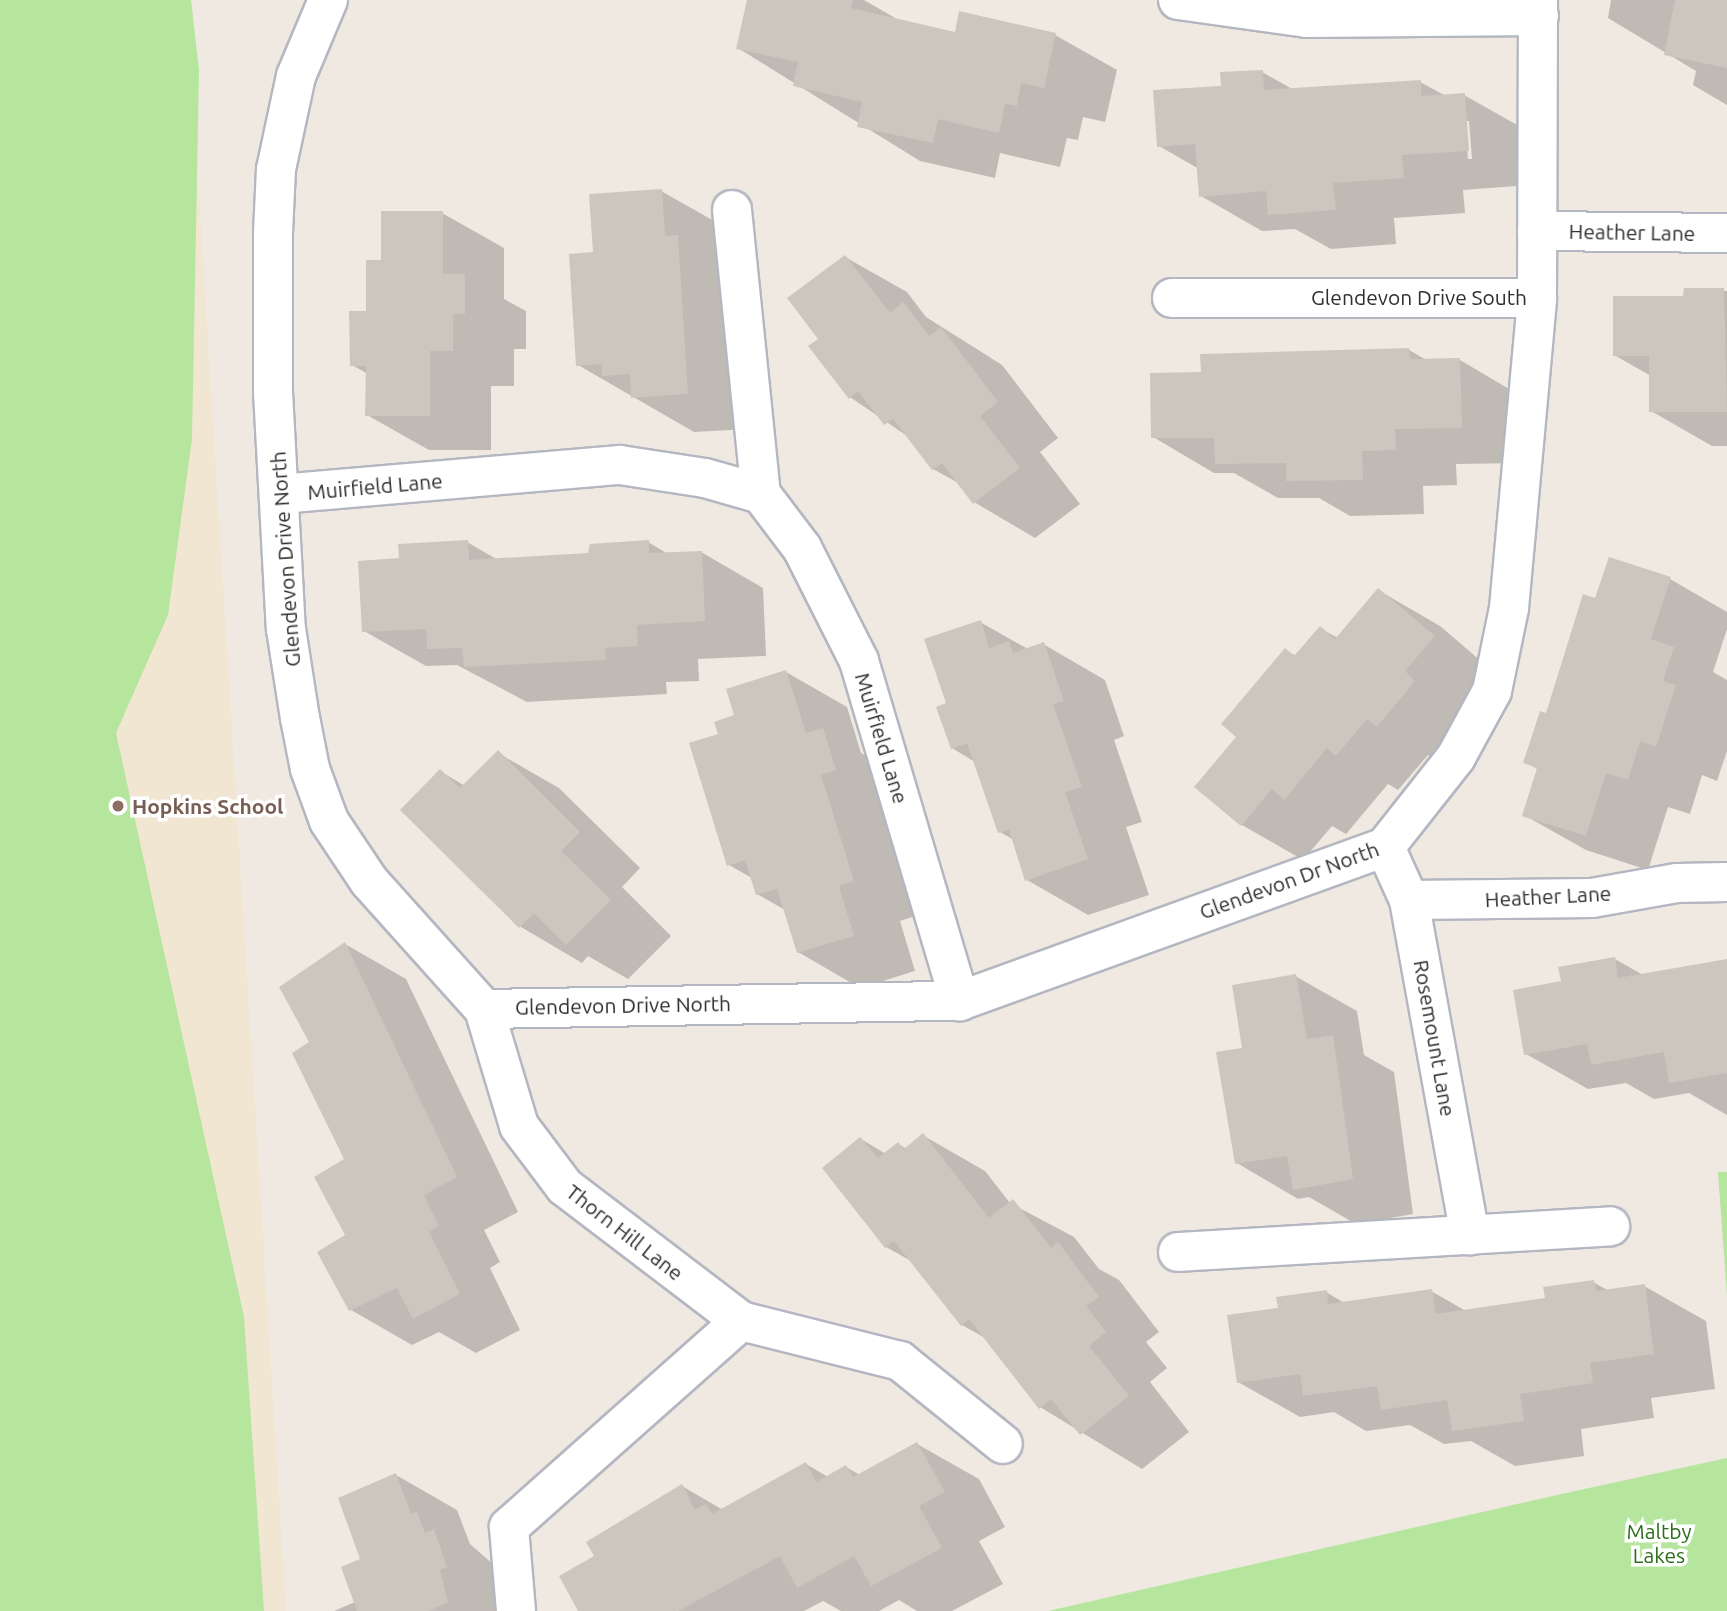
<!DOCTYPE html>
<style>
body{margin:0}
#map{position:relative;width:1727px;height:1611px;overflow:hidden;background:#efe9e1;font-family:Ubuntu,sans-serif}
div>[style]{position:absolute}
.education>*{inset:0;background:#f0e6d1}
.green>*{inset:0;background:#b6e59e}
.shadow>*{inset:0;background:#0003}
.building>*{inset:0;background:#cbc7bf}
.roads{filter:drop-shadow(2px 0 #b4b7c1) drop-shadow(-2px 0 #b4b7c1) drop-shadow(0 2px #b4b7c1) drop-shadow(0 -2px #b4b7c1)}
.street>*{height:38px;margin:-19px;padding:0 19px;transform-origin:19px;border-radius:19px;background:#fff}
.dots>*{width:19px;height:19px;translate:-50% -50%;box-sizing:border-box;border:4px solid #fff;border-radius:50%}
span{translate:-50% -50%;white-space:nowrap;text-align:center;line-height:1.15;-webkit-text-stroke:7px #fff;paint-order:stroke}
.street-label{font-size:21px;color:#2e2e2e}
.education-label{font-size:21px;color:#785e54;font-weight:700}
.left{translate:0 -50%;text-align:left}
.park-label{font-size:21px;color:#2c6e1b}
</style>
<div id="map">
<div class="education">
<div style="clip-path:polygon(0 0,187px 0,286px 1611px,0 1611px)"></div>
</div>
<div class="green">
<div style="clip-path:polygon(0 0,191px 0,199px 70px,192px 439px,168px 615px,116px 733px,244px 1317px,264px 1611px,0 1611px)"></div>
<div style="clip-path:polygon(1718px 1172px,1727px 1172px,1727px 1295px)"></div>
<div style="clip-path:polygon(1727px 1458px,1727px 1611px,1048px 1611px,1557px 1495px)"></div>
</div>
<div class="shadow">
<div style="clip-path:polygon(749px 0,864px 0,902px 22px,956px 34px,1055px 35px,1117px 70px,1105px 122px,1083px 117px,1078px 140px,1067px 138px,1060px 167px,1000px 153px,995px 178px,920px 161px,738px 48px)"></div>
<div style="clip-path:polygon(1611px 0,1727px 0,1727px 105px,1693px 85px,1696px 71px,1608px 18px)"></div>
<div style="clip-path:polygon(evenodd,1262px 72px,1294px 90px,1420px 82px,1446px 96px,1464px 95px,1526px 130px,1530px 185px,1463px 190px,1465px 213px,1394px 218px,1396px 244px,1331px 249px,1295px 229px,1262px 231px,1201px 196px,1199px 169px,1159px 146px,1222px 87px,1262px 72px,1465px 121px,1469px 121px,1472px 159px,1468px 159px,1465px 121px)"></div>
<div style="clip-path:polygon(661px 191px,723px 226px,749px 429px,694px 432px,578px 365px,594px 254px)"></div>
<div style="clip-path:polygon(442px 213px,504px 248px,504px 299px,526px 311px,526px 349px,514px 349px,514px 386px,491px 386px,491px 450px,429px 450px,367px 415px,368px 374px,352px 365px,383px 261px)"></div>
<div style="clip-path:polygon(845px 257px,907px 292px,926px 317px,1002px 365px,1058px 438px,1040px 452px,1080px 504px,1035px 538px,974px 502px,960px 484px,933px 469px,910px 438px,850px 397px,821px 339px)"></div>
<div style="clip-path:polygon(1685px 290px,1727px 291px,1727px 446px,1712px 446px,1651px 411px,1651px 376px,1614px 355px,1685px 298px)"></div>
<div style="clip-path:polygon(1409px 350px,1426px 360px,1460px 360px,1521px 396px,1523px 463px,1456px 464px,1457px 485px,1423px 486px,1424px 514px,1350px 516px,1319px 498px,1278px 498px,1234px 473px,1214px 473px,1153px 437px,1203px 373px)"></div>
<div style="clip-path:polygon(467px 542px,498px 560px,590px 555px,648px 542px,668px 554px,701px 552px,763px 588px,766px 656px,698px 659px,699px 681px,666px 682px,667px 694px,527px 702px,457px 665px,426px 666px,364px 631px,401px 560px)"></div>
<div style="clip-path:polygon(1670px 579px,1727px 612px,1727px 629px,1713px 672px,1727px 680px,1727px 751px,1717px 781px,1702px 775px,1690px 814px,1668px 807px,1648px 870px,1586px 850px,1524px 815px,1539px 770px,1525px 762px,1596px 601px)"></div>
<div style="clip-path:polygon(1378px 590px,1440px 626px,1495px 673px,1439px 761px,1428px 755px,1398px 790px,1388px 784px,1346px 834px,1332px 826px,1303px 860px,1242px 825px,1239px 737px,1285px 650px,1296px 656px,1320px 628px,1338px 638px)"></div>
<div style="clip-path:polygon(980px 622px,1028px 649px,1043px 644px,1105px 680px,1124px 736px,1114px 740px,1142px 822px,1126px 827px,1149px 895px,1088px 915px,1027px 880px,1014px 840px,1000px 832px,975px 762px,952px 748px,948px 705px)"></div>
<div style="clip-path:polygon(786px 672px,847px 707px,861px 753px,884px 766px,897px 805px,882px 810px,915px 916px,900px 921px,915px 971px,860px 988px,798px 952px,785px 910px,757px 894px,752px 878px,729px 865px,720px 735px)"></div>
<div style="clip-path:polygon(498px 753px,559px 788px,640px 868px,622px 887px,671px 936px,628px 979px,588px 956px,582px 963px,521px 927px,402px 810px,440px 771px,465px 786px)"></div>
<div style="clip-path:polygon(345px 944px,406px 979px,518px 1212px,484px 1230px,500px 1262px,490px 1268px,520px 1330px,476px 1353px,439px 1332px,412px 1345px,351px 1310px,347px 1160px,311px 1043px)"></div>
<div style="clip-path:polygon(1615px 959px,1643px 975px,1727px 961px,1727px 1115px,1689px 1093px,1654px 1099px,1626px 1083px,1588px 1089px,1526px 1054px,1563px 982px)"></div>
<div style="clip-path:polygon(1295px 976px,1357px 1011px,1364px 1055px,1394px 1072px,1413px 1214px,1356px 1224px,1309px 1197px,1298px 1199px,1237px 1163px,1244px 1049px)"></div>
<div style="clip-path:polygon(924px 1136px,985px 1171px,1010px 1203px,1074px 1237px,1099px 1269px,1119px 1280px,1159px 1332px,1146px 1342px,1167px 1368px,1150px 1382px,1189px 1432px,1142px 1469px,1040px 1407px,987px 1339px,962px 1325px,913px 1262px,886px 1247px,861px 1139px,886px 1154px,898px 1144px,907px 1149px)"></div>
<div style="clip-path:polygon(1593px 1282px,1609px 1291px,1644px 1286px,1706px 1321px,1715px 1389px,1651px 1398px,1654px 1418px,1581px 1429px,1584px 1456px,1515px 1466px,1471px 1441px,1444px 1444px,1410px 1425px,1366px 1431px,1334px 1412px,1300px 1417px,1238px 1382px,1280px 1309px,1326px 1292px,1346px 1304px,1431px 1291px,1466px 1311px,1547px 1299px)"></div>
<div style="clip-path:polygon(917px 1444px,979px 1479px,1005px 1527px,979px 1541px,1003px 1584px,952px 1611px,917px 1611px,899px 1600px,879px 1611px,841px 1611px,823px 1601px,804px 1611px,580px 1611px,596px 1557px,682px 1486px,723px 1510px,806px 1464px,828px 1477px,846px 1467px,860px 1475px)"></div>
<div style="clip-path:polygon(396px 1475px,457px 1510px,470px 1544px,495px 1566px,503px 1611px,334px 1611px,355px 1602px,362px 1559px)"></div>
</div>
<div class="building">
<div style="clip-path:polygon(747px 0,853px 0,851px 8px,955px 32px,959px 11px,1056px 33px,1044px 88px,1021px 83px,1017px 106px,1005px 104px,999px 133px,938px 119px,933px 143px,857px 127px,862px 102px,793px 86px,798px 62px,736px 49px)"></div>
<div style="clip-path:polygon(1675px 0,1727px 0,1727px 68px,1664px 55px)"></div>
<div style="clip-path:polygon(1263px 70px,1264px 90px,1421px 80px,1421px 96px,1465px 93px,1469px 151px,1402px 155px,1404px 178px,1333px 183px,1336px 210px,1268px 215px,1266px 191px,1199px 197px,1195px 144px,1157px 147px,1153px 90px,1221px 86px,1220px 72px)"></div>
<div style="clip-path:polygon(662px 189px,665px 236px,678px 235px,688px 394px,631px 398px,630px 374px,602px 376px,602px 364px,576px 366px,569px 254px,593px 252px,589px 194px)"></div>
<div style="clip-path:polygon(381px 211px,443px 211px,443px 274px,465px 274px,465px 314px,453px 314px,453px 351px,430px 351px,430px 416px,365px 416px,366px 366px,350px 366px,349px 311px,366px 311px,366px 260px,381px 260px)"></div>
<div style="clip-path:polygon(845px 255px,890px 313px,903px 302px,929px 336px,941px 327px,998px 402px,980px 416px,1020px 468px,973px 504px,942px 463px,932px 470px,893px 419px,884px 425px,858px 391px,849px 399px,808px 346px,818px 339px,787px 298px)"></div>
<div style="clip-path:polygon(1684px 288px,1724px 288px,1727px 412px,1649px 412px,1649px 356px,1613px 356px,1613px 296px,1683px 296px)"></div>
<div style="clip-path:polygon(1409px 348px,1410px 359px,1460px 358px,1462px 428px,1395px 429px,1396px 450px,1362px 451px,1363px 480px,1286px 481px,1286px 463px,1215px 464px,1214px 438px,1151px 438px,1150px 373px,1201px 372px,1200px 354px)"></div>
<div style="clip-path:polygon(468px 540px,469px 560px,588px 553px,590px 544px,649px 540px,649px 553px,702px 551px,705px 621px,637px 625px,638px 646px,605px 648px,606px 660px,464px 667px,462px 648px,427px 649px,426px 629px,362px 632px,358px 561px,399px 558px,398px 544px)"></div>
<div style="clip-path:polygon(1609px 557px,1671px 577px,1651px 639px,1674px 647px,1663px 681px,1676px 685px,1656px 747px,1640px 741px,1628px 780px,1606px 773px,1586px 836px,1522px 816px,1537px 768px,1523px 763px,1540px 711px,1546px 713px,1583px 594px,1595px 598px)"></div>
<div style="clip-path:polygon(1378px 588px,1435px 636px,1405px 671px,1415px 681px,1377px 727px,1367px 719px,1336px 756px,1327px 748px,1284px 800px,1272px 789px,1241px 826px,1194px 787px,1236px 737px,1221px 724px,1285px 648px,1294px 656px,1320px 626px,1335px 639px)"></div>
<div style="clip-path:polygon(981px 620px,989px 648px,1009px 641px,1013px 653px,1044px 642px,1064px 701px,1053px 704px,1082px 787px,1065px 792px,1088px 859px,1025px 881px,1009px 830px,998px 833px,967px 743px,951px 749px,936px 707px,946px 703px,924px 639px)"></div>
<div style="clip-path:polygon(786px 670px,806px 733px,823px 728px,836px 770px,821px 775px,854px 881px,839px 886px,854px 936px,797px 953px,777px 889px,756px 895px,745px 860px,727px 866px,689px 743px,718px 734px,714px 722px,734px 715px,726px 689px)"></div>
<div style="clip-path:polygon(498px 750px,580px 832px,561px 851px,611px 900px,566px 945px,534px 913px,519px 928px,400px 810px,440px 769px,460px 788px)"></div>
<div style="clip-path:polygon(345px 942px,457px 1177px,424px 1195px,439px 1226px,429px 1232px,460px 1294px,413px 1319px,397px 1288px,349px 1311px,317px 1252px,345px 1235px,314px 1177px,344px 1159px,292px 1053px,309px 1042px,279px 987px)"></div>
<div style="clip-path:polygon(1615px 957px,1618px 978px,1727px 959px,1727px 1073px,1669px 1083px,1664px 1052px,1591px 1065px,1587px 1044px,1524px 1055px,1513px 990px,1561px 981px,1558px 967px)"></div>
<div style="clip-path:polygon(1296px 974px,1307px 1039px,1333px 1035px,1353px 1179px,1293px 1190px,1287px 1156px,1235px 1164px,1216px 1052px,1242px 1048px,1232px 985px)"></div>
<div style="clip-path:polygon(923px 1133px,989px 1218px,1013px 1199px,1051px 1248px,1058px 1242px,1099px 1297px,1086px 1306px,1106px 1332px,1089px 1346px,1129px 1396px,1080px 1435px,1051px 1399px,1039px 1409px,969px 1319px,961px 1326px,894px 1241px,885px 1248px,822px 1168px,860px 1137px,878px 1158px,898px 1142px,904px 1149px)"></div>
<div style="clip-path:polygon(1594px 1280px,1596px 1291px,1645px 1284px,1654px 1354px,1590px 1363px,1593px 1383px,1520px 1394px,1524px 1421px,1452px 1431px,1447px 1400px,1381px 1410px,1377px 1386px,1303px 1396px,1300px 1374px,1237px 1383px,1227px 1315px,1278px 1308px,1276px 1297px,1327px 1290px,1328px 1304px,1432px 1289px,1436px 1314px,1545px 1298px,1543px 1287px)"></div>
<div style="clip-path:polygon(917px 1442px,945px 1492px,919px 1506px,942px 1548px,871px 1586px,854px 1556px,797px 1588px,780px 1556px,678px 1611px,578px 1611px,559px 1576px,594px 1556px,586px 1542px,682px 1484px,695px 1510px,706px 1504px,712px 1514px,806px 1462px,816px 1482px,846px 1465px,853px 1477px)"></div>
<div style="clip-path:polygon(396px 1473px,411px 1514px,417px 1512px,425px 1533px,434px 1529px,447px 1567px,440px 1570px,448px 1602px,429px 1611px,357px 1611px,341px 1567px,360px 1559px,338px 1498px)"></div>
</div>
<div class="roads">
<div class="street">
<div style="left:328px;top:0;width:82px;rotate:112.8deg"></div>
<div style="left:296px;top:76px;width:95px;rotate:102.1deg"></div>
<div style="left:276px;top:169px;width:64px;rotate:92.7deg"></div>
<div style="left:273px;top:233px;width:159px;rotate:90deg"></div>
<div style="left:273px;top:392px;width:237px;rotate:86.9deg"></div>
<div style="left:286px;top:629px;width:90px;rotate:81.1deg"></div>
<div style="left:300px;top:718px;width:52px;rotate:78.9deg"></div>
<div style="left:310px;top:769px;width:55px;rotate:69.9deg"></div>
<div style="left:329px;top:821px;width:72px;rotate:56.3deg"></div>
<div style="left:369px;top:881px;width:172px;rotate:48.1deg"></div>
<div style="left:484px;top:1009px;width:476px;rotate:-1deg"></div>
<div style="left:960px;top:1001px;width:452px;rotate:-19.9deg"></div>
<div style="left:1385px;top:847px;width:115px;rotate:-51.7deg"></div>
<div style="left:1456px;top:757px;width:75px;rotate:-61.4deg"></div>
<div style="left:1492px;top:691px;width:85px;rotate:-78.4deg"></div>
<div style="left:1509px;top:608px;width:311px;rotate:-84.8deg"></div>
<div style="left:1537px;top:298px;width:298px;rotate:-89.8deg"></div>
<div style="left:1178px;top:0;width:130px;rotate:7.9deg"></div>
<div style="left:1307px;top:18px;width:232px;rotate:-0.5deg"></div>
<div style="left:732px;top:210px;width:285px;rotate:84.2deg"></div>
<div style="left:1537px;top:231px;width:190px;rotate:0.6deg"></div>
<div style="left:1172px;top:298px;width:365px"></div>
<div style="left:280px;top:494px;width:341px;rotate:-4.9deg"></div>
<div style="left:620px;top:465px;width:86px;rotate:8.7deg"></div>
<div style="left:705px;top:478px;width:58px;rotate:15.9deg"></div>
<div style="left:761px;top:494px;width:68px;rotate:52.8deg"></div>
<div style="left:802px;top:548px;width:127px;rotate:63.2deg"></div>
<div style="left:859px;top:661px;width:355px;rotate:73.5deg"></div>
<div style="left:1385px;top:847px;width:58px;rotate:65.6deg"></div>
<div style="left:1409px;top:900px;width:341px;rotate:79.7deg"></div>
<div style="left:1409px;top:900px;width:183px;rotate:-0.6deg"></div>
<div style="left:1592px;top:898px;width:86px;rotate:-10deg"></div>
<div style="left:1677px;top:883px;width:50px;rotate:-1.1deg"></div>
<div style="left:484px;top:1009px;width:122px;rotate:73.3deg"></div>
<div style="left:519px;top:1126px;width:76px;rotate:53deg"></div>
<div style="left:565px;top:1187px;width:221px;rotate:37.3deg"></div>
<div style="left:741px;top:1321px;width:164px;rotate:14.1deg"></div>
<div style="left:900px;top:1361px;width:132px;rotate:38.9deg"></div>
<div style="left:1178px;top:1252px;width:433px;rotate:-3.4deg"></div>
<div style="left:516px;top:1611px;width:84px;rotate:-94.8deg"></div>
<div style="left:509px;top:1527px;width:310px;rotate:-41.6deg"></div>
</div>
</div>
<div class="dots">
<div style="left:118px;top:806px;background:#8d6e63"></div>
</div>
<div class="street-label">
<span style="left:1632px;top:232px;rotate:1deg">Heather Lane</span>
<span style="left:1419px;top:297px">Glendevon Drive South</span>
<span style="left:375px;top:486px;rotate:-5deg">Muirfield Lane</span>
<span style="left:285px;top:559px;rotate:-94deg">Glendevon Drive North</span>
<span style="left:882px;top:738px;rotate:73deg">Muirfield Lane</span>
<span style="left:1289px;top:880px;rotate:-20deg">Glendevon Dr North</span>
<span style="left:1548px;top:896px;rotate:-3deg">Heather Lane</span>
<span style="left:623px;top:1005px;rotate:-1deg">Glendevon Drive North</span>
<span style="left:1435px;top:1038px;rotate:80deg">Rosemount Lane</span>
<span style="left:625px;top:1232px;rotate:38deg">Thorn Hill Lane</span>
</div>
<div class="education-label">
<span class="left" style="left:132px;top:806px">Hopkins School</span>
</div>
<div class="park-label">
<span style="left:1659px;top:1543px">Maltby<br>Lakes</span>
</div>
</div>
